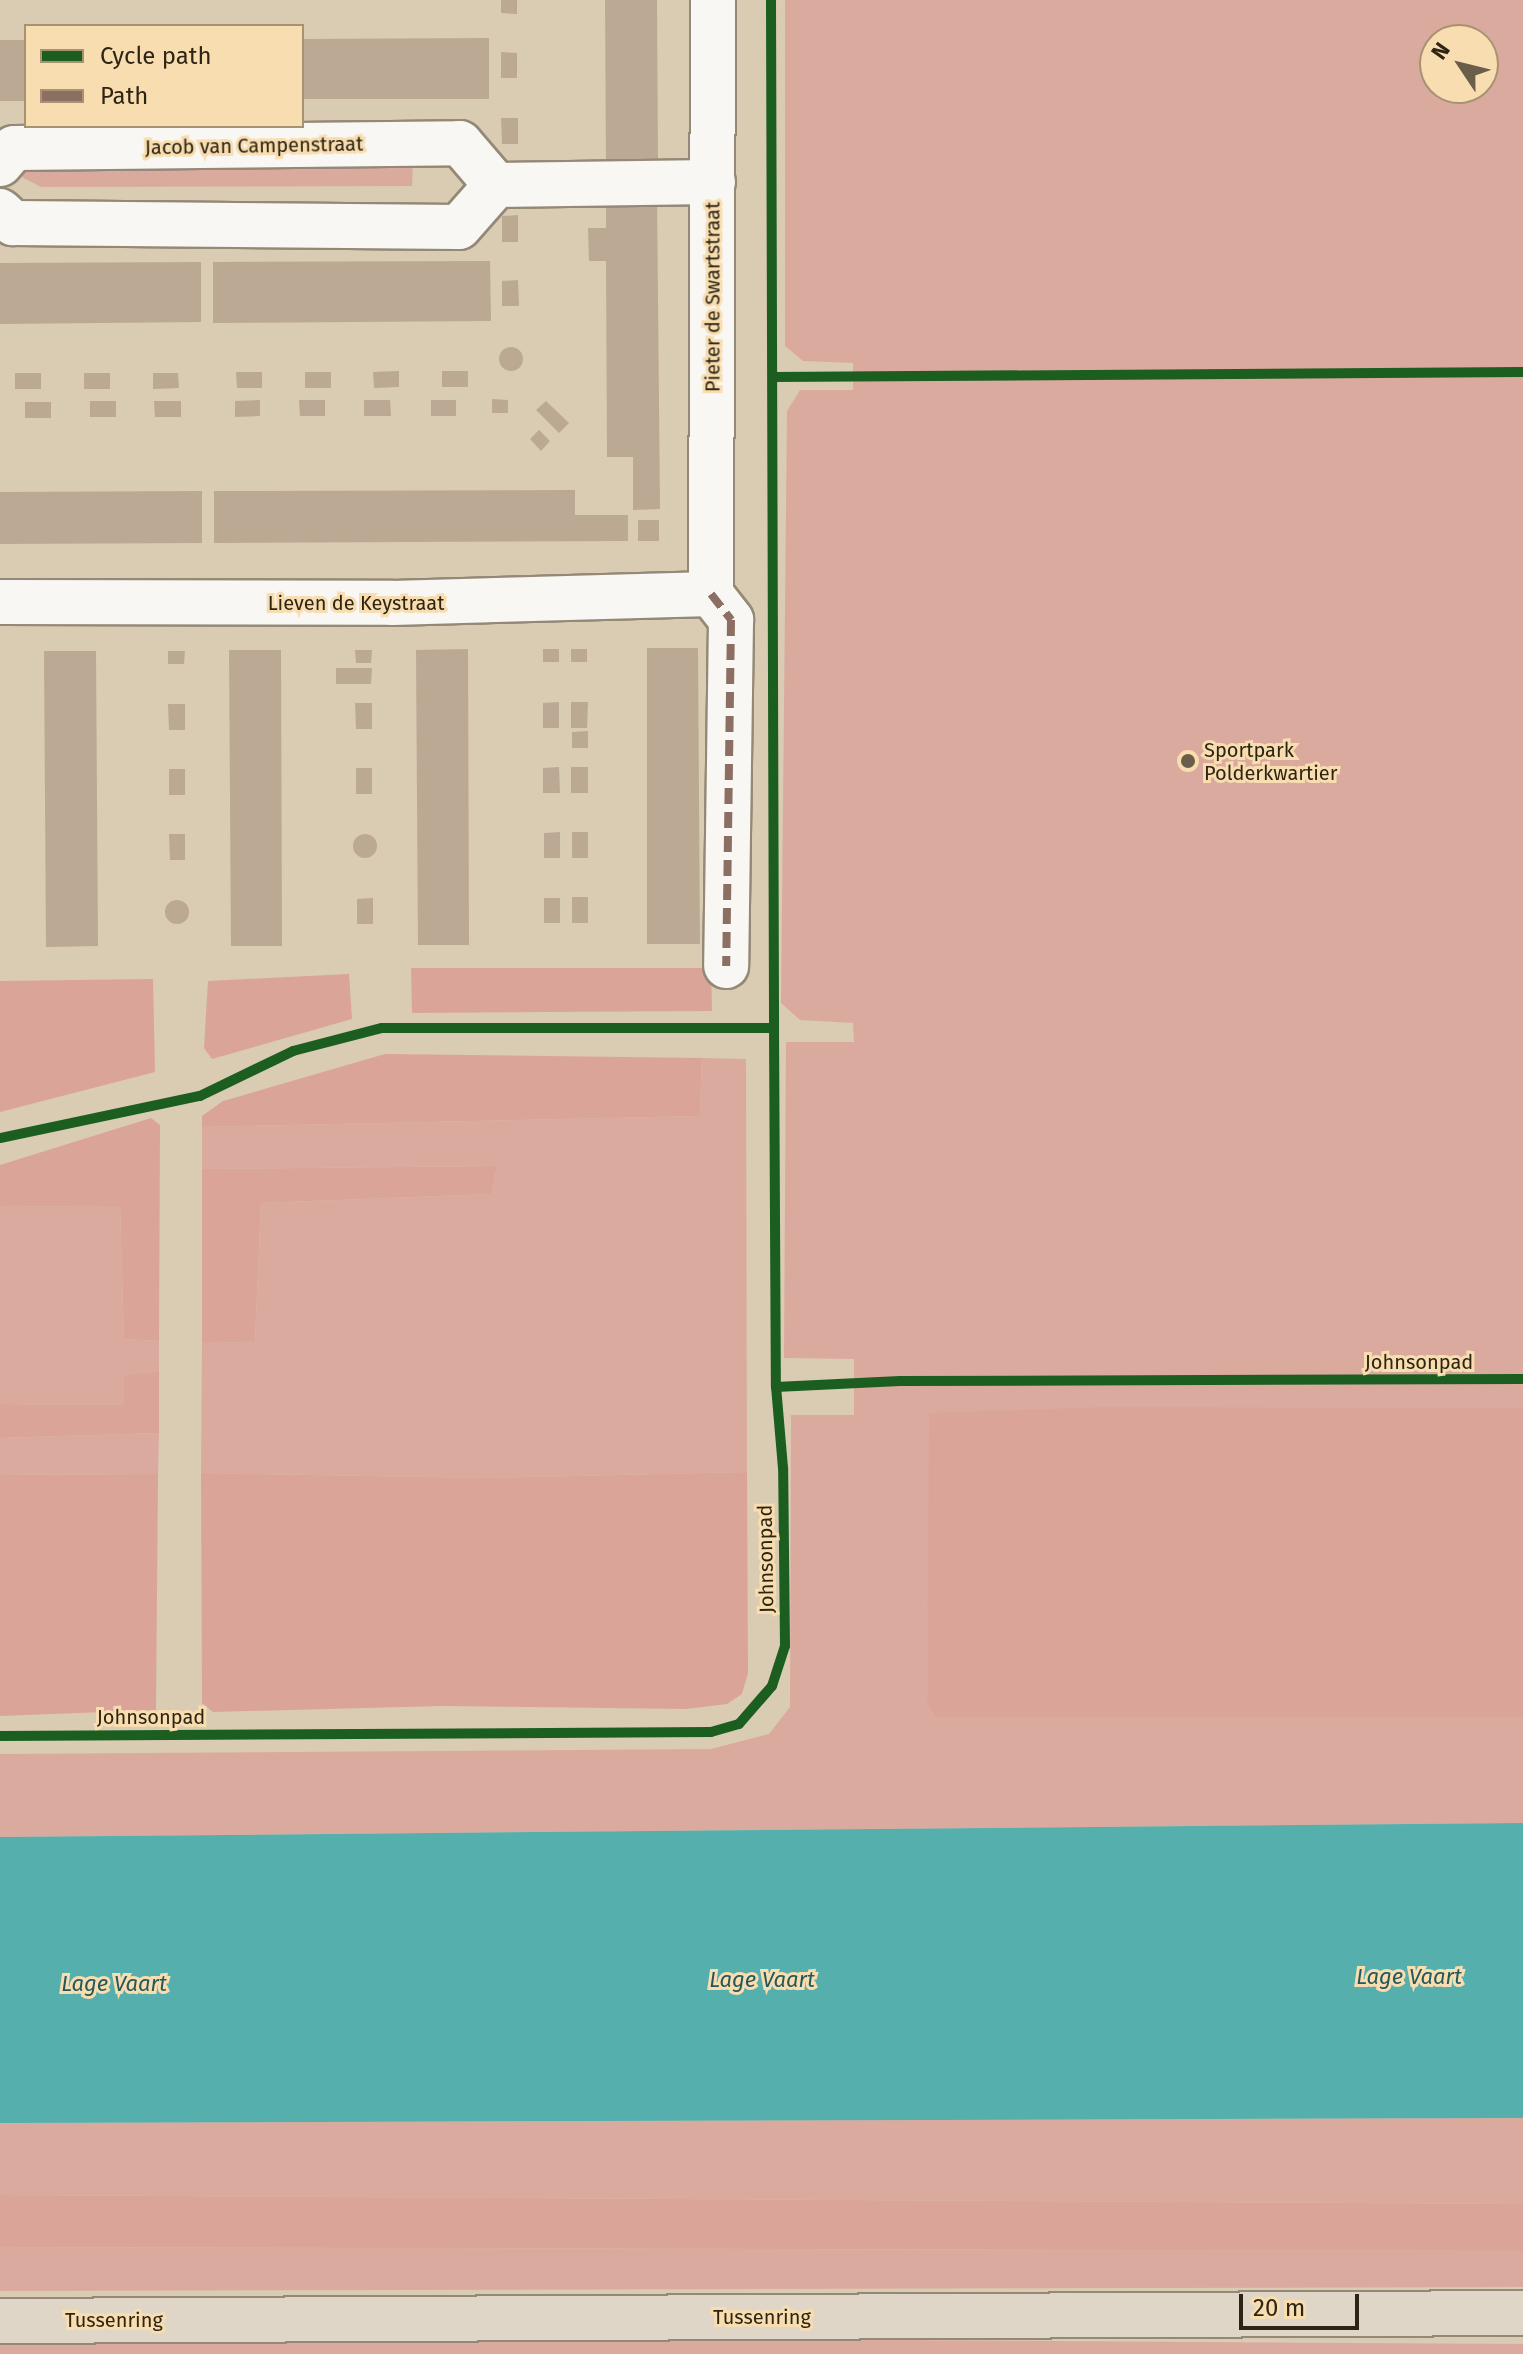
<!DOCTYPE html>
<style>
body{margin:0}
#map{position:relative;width:1523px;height:2354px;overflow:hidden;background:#dacbb3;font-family:"Fira Sans",sans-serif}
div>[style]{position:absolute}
.green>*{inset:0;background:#dbaa9e}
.forest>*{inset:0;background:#dba499}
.water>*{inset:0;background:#54afad}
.building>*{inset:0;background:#bca993}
.round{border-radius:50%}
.roads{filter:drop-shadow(2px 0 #948976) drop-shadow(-2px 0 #948976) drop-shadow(0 2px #948976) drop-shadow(0 -2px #948976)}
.minor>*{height:44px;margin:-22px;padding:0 22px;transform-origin:22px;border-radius:22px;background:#f9f7f4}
.highway>*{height:44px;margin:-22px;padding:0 22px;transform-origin:22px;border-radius:22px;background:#dfd6c7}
.quiet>*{height:8px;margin-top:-4px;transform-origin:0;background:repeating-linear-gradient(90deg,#8d6e63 0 16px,transparent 0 24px)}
.cycleway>*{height:10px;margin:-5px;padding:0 5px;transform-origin:5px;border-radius:5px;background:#1b5e20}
.dots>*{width:22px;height:22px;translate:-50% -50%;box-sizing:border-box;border:4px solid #f7ddaf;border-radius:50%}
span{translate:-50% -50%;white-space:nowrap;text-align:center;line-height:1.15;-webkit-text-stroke:6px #f7ddaf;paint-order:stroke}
.street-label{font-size:20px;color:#2e2413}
.poi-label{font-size:20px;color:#2e2413}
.left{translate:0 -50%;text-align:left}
.water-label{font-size:22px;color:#25585b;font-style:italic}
.legend{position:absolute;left:24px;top:24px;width:280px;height:104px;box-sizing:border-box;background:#f7ddaf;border:2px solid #a79371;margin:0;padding:10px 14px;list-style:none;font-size:24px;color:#2e2413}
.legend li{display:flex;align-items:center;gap:16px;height:40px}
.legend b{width:40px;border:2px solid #a79371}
.north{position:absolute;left:1419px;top:24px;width:80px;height:80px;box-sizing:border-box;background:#f7ddaf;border:2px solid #a79371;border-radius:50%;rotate:305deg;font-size:22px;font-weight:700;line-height:32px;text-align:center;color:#2e2413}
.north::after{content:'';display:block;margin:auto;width:28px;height:36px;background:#6a5e4b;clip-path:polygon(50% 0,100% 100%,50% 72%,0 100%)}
.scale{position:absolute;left:1239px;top:2294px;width:120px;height:36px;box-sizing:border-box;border:4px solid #2e2413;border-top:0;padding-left:10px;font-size:24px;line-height:28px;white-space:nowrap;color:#2e2413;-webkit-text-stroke:6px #f7ddaf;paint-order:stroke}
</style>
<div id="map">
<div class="green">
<div style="clip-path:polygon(evenodd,785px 0,1523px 0,1523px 1434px,930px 1435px,927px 1703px,935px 1717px,1523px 1717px,1523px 1823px,0 1837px,0 1754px,711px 1749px,769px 1734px,790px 1707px,791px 1415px,854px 1415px,854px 1359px,784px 1358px,786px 1042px,854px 1042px,853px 1023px,800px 1020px,781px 1003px,787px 411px,800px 390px,853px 390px,853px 363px,803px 361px,785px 346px,785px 0,1435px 40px,1483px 40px,1483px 88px,1435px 88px,1435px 40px)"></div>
<div style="clip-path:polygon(413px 161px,412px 186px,41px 187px,18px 175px,26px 164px)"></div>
<div style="clip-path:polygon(702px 1058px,746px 1059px,747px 1472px,487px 1478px,201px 1473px,202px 1343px,255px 1342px,261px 1203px,492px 1194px,497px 1166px,202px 1169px,202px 1127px,700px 1116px)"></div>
<div style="clip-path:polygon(0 1206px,120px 1207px,124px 1339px,159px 1341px,159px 1371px,125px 1375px,125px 1405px,0 1404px)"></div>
<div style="clip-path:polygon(159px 1433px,158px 1474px,0 1475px,0 1438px)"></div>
<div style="clip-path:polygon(1523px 2118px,1523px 2204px,0 2195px,0 2123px)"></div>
<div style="clip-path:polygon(0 2247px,1523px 2251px,1523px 2287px,0 2291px)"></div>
<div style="clip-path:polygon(571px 2338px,1523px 2344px,1523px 2354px,0 2354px,0 2341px)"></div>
</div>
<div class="forest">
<div style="clip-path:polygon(411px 968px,711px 968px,712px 1011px,412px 1013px)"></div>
<div style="clip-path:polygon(349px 974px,352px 1019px,212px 1059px,204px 1048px,208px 981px)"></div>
<div style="clip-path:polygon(153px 979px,155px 1072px,0 1112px,0 981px)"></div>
<div style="clip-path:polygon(385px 1054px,702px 1058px,700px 1116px,202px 1127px,202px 1116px,223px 1101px)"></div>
<div style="clip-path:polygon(151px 1118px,160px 1125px,159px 1341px,124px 1339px,120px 1207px,0 1206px,0 1165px)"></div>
<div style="clip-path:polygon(497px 1166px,492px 1194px,261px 1203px,255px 1342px,202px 1343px,202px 1169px)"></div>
<div style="clip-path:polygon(159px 1371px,159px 1433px,0 1438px,0 1404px,124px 1405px,124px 1375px)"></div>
<div style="clip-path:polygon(1107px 1407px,1523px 1408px,1523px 1717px,935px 1717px,927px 1703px,929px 1413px)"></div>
<div style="clip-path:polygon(747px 1472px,748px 1673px,742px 1694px,727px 1704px,686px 1709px,441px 1706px,213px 1712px,202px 1703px,201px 1473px,487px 1478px)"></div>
<div style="clip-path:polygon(158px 1474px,156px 1710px,0 1716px,0 1475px)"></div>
<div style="clip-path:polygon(0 2195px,1523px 2204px,1523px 2251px,0 2247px)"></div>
</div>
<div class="water">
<div style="clip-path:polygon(1523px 1823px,1523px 2118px,0 2123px,0 1837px)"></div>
</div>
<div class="building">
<div style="clip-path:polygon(501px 0,517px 0,517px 14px,501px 13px)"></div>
<div style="clip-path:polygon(605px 0,657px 0,658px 164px,606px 164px)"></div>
<div style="clip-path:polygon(489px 38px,489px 99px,302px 99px,302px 39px)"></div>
<div style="clip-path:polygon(0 40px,26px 40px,26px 101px,0 101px)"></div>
<div style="clip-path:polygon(501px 52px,517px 53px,517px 78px,501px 78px)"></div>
<div style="clip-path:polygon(501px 118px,518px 118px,518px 144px,502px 144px)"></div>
<div style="clip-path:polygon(606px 194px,657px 194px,660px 509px,633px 510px,633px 457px,607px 457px,606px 261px,589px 261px,588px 228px,606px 228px)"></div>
<div style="clip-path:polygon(518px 215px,518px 242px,502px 242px,502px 216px)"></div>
<div style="clip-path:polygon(490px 261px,491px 321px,213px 323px,213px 262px)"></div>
<div style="clip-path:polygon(201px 262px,201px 322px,0 324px,0 263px)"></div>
<div style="clip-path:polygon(518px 280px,519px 306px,502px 306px,502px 281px)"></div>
<div class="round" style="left:499px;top:347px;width:24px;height:24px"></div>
<div style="clip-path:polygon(399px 371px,399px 387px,374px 388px,373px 372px)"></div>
<div style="clip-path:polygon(442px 371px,468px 371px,468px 387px,442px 387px)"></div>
<div style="clip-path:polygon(236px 372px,262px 372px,262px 388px,237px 388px)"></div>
<div style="clip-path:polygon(305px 372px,331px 372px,331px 388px,305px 388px)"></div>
<div style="clip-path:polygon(15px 373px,41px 373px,41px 389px,15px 389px)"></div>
<div style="clip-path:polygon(84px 373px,110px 373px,110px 389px,84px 389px)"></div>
<div style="clip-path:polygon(153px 373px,178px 373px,179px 388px,153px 389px)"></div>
<div style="clip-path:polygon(492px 399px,508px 400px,508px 413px,492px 413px)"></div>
<div style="clip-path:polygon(260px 400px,260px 416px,235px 417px,235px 401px)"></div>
<div style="clip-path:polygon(299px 400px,325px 400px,325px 416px,300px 416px)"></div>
<div style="clip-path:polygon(364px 400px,390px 400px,391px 416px,364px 416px)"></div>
<div style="clip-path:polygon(431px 400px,456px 400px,456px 416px,431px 416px)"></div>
<div style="clip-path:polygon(90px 401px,116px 401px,116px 417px,90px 417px)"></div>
<div style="clip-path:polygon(154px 401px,181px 401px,181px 417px,155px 417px)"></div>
<div style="clip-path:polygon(546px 401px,569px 423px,559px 433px,536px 410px)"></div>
<div style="clip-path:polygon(25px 402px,51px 402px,51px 418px,25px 418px)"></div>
<div style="clip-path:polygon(539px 430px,550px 441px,541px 451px,530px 439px)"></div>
<div style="clip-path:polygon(575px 490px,575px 515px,628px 515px,628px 541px,214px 543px,214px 491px)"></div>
<div style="clip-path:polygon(202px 491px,202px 543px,0 544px,0 492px)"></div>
<div style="clip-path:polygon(638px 520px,659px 520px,659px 541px,638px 541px)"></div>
<div style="clip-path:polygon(647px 648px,698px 648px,700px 944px,647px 944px)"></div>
<div style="clip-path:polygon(468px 649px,469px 945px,418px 945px,416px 650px)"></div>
<div style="clip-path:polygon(543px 649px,559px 649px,559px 662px,543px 662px)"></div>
<div style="clip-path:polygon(571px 649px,587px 649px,587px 662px,571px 662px)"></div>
<div style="clip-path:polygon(229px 650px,281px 650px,282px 946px,231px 946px)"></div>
<div style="clip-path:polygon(355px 650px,372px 650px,371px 663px,356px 663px)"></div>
<div style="clip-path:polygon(44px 651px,96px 651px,98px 946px,46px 947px)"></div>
<div style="clip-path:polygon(168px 651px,185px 651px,184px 664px,168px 664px)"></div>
<div style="clip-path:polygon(336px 668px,372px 668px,371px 684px,336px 684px)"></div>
<div style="clip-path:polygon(559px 702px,559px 728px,543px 728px,543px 703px)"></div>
<div style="clip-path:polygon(571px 702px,588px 702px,587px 728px,571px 728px)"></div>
<div style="clip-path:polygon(355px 703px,372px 703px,372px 729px,356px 729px)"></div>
<div style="clip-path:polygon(168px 704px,185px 704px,185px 730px,169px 730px)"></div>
<div style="clip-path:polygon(588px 731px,588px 748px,572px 748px,572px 732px)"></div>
<div style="clip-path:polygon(559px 767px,560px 793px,543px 793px,543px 768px)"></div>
<div style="clip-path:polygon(571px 767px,588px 767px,588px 793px,571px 793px)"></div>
<div style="clip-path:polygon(356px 768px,372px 768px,372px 794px,356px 794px)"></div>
<div style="clip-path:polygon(169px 769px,185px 769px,185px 795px,169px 795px)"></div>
<div style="clip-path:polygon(560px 832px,560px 858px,544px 858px,544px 833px)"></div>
<div style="clip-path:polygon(572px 832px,588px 832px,588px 858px,572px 858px)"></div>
<div style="clip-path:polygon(169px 834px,185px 834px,185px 860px,170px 860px)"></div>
<div class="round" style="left:353px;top:834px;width:24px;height:24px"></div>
<div style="clip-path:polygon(572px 897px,588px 897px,588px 923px,572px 923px)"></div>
<div style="clip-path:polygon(373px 898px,373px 924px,357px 924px,357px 899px)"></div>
<div style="clip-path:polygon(544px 898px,560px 898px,560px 923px,544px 923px)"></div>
<div class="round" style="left:165px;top:900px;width:24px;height:24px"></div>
</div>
<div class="roads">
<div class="minor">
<div style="left:0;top:164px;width:21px;rotate:-49deg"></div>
<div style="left:14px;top:148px;width:446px;rotate:-0.6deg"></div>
<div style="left:460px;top:143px;width:55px;rotate:49.4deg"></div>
<div style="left:0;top:211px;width:18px;rotate:43deg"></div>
<div style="left:13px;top:223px;width:446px;rotate:0.5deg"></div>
<div style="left:459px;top:227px;width:56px;rotate:-48.6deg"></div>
<div style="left:496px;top:185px;width:217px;rotate:-0.8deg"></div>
<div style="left:711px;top:594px;width:594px;rotate:-89.81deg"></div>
<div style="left:711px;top:594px;width:33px;rotate:52deg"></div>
<div style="left:731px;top:620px;width:346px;rotate:90.8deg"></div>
<div style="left:0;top:602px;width:392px;rotate:0.1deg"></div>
<div style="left:392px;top:603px;width:319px;rotate:-1.6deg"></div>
</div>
<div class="highway">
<div style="left:0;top:2321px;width:1523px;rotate:-0.3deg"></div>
</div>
</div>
<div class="quiet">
<div style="left:711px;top:594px;width:33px;rotate:52deg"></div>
<div style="left:731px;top:620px;width:346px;rotate:90.8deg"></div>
</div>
<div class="cycleway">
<div style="left:771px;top:0;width:1028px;rotate:89.83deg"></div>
<div style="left:773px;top:377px;width:750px;rotate:-0.38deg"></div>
<div style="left:0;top:1138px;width:204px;rotate:-11.9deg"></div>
<div style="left:200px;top:1096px;width:103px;rotate:-25.8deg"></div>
<div style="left:293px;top:1051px;width:92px;rotate:-14.5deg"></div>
<div style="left:382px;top:1028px;width:392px"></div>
<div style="left:774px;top:1028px;width:359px;rotate:89.7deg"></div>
<div style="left:0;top:1736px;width:711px;rotate:-0.32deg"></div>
<div style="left:711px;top:1732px;width:29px;rotate:-16deg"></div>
<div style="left:739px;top:1724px;width:50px;rotate:-49deg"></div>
<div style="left:772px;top:1686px;width:42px;rotate:-72deg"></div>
<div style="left:785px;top:1646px;width:178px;rotate:-90.6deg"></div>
<div style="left:783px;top:1468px;width:81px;rotate:-94.9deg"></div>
<div style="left:776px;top:1387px;width:124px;rotate:-2.8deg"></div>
<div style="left:900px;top:1381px;width:623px;rotate:-0.18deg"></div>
</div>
<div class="dots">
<div style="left:1188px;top:761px;background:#6a5e4b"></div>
</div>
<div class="street-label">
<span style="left:254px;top:146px;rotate:-1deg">Jacob van Campenstraat</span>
<span style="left:713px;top:297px;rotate:-90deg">Pieter de Swartstraat</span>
<span style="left:356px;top:603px">Lieven de Keystraat</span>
<span style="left:1419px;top:1362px">Johnsonpad</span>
<span style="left:766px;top:1559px;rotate:-91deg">Johnsonpad</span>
<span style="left:151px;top:1717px">Johnsonpad</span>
<span style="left:762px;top:2317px">Tussenring</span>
<span style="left:114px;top:2320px">Tussenring</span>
</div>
<div class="poi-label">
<span class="left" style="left:1204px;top:762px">Sportpark<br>Polderkwartier</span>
</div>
<div class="water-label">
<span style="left:1409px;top:1977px">Lage Vaart</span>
<span style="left:762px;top:1980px">Lage Vaart</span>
<span style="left:114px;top:1984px">Lage Vaart</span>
</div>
<ul class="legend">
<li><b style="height:10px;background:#1b5e20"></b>Cycle path</li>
<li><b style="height:10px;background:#8d6e63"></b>Path</li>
</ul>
<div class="north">N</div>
<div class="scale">20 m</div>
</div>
